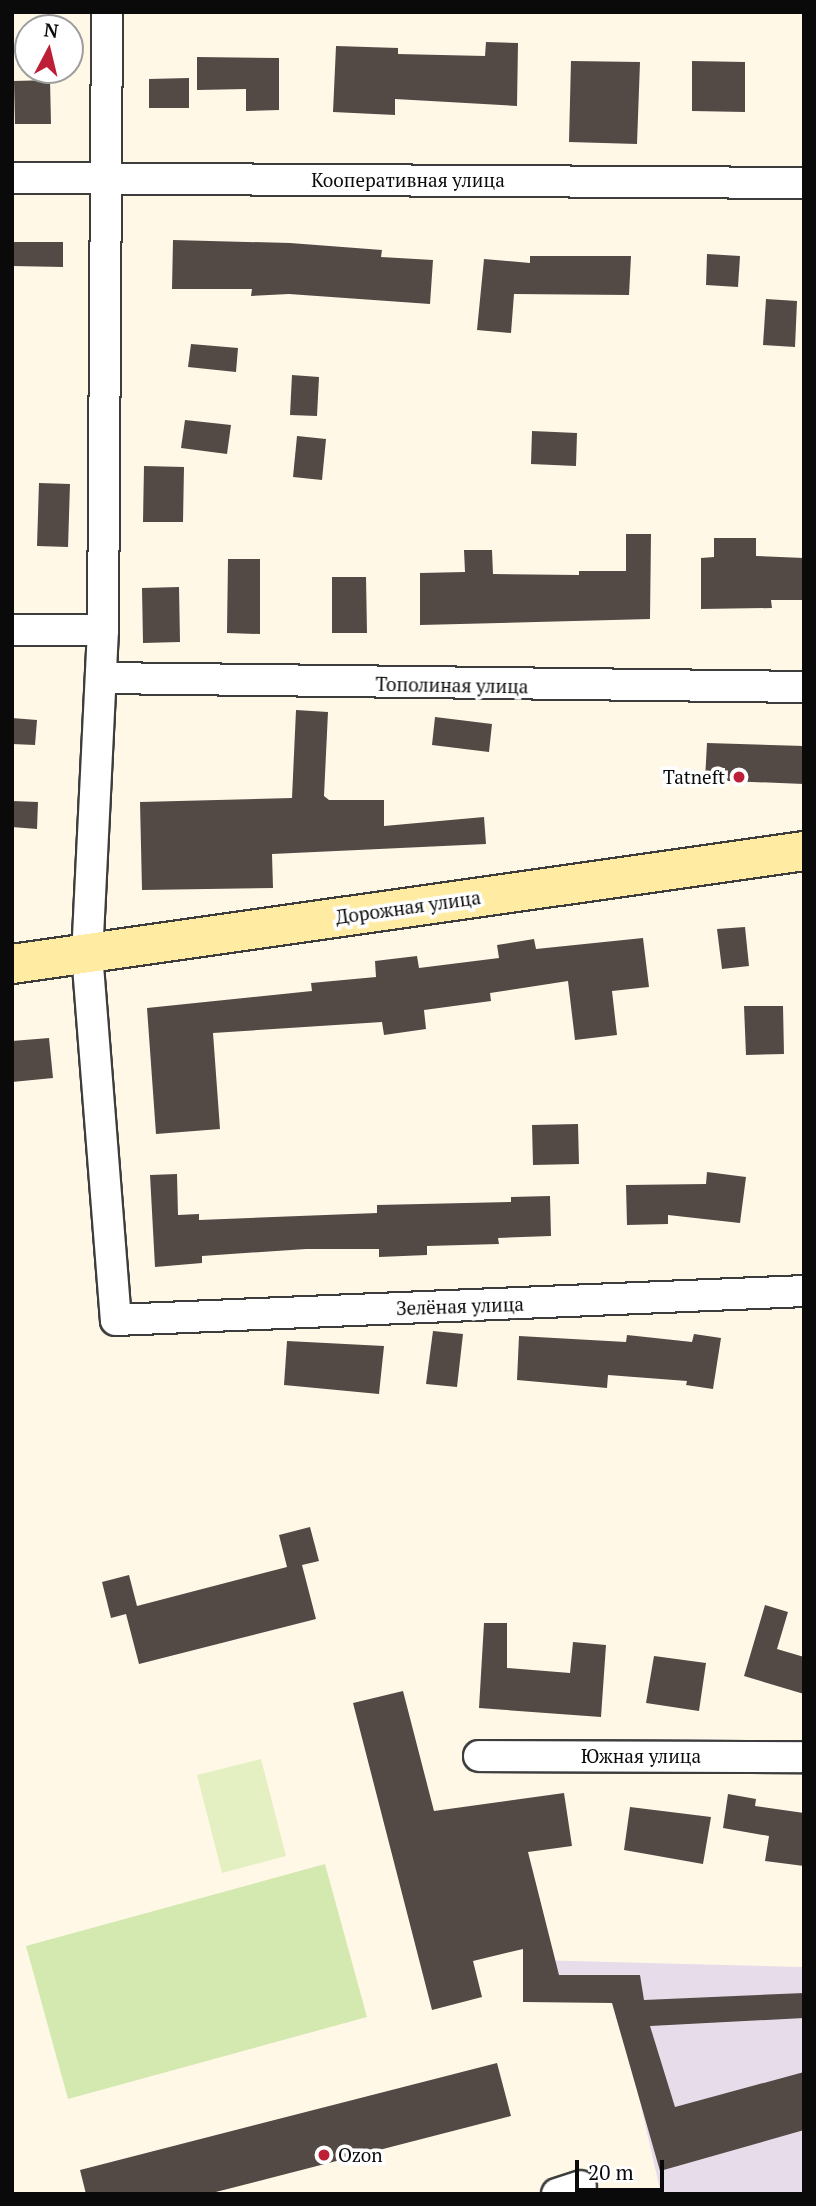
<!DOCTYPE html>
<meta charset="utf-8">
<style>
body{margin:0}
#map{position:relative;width:816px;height:2206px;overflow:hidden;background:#fff8e7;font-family:"PT Serif",serif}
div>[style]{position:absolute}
.industrial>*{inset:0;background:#e7ddea}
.green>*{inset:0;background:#d4e9b0}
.pitch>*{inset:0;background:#e5f0c2}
.building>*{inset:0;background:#534a46}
.roads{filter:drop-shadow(2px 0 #3d3d3d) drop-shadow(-2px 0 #3d3d3d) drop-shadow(0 2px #3d3d3d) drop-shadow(0 -2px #3d3d3d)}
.street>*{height:30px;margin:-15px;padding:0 15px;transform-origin:15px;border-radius:15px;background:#fff}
.secondary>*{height:38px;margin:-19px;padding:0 19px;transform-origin:19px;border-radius:19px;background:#ffeba2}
.dots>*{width:19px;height:19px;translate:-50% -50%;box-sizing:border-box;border:4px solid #fff;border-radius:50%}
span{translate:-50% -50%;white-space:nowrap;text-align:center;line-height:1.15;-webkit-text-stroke:7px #fff;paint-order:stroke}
.street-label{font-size:19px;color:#0a0a0a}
.poi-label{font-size:19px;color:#0a0a0a}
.right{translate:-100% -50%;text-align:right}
.left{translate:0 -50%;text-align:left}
.frame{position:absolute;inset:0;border:14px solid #0a0a0a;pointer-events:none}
.north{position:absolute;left:14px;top:14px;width:70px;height:70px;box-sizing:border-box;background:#fff;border:2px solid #9d9d9d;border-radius:50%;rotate:7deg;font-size:19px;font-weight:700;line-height:28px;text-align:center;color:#0a0a0a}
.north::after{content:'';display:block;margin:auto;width:24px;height:32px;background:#bd1f37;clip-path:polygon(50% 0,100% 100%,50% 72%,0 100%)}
.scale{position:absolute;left:575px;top:2160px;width:89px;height:32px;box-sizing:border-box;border:4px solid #0a0a0a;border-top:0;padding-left:9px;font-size:21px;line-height:24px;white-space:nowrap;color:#0a0a0a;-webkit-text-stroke:5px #fff;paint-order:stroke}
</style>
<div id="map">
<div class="industrial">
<div style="clip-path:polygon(533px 1960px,804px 1967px,804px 2194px,661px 2194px,617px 2001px,529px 1993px)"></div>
</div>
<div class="green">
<div style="clip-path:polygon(325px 1864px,367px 2017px,68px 2099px,26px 1946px)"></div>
</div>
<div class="pitch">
<div style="clip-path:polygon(261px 1759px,286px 1856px,222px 1873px,197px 1775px)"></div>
</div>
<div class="building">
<div style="clip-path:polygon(486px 42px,518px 43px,517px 106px,395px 99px,395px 115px,333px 112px,336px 46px,398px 48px,398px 54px,485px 56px)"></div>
<div style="clip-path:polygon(197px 57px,279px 58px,279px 110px,246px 111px,246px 89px,197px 90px)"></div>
<div style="clip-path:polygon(571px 61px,640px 62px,637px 144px,569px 142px)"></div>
<div style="clip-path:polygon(692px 61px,745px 62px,745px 112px,692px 111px)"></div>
<div style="clip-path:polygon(189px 78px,189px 108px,149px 108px,149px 79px)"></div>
<div style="clip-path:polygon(50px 80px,51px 124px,15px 124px,14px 81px)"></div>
<div style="clip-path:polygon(173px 240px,290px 243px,382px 250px,381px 257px,433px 260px,430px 304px,289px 294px,251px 296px,252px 289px,172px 289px)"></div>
<div style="clip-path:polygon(12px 242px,63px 242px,63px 267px,12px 266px)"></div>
<div style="clip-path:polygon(707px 254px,740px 256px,738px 287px,706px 285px)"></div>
<div style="clip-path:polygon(530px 256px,631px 256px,629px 295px,514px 294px,511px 333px,477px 330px,484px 259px,530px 263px)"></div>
<div style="clip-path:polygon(766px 299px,797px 301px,795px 347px,763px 345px)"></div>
<div style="clip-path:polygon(191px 344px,238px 348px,236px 372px,188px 367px)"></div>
<div style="clip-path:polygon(292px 375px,319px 377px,317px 416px,290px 415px)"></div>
<div style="clip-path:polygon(185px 420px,231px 425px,227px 454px,181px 448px)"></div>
<div style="clip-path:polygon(532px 431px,577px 433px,576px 466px,531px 464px)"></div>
<div style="clip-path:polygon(297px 436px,326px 439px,322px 480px,293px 477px)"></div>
<div style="clip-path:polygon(144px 466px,184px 467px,183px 522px,143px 522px)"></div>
<div style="clip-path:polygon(39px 483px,70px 484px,68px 547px,37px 546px)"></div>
<div style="clip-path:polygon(626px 534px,651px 534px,650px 619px,420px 625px,420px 573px,465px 572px,464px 550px,492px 550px,493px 574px,579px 575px,579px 571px,626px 571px)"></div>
<div style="clip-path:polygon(714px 538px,756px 538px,756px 556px,804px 558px,804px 600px,771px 600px,772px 608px,701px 609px,701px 558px,714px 557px)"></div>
<div style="clip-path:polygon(228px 559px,260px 559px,260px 634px,227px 633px)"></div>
<div style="clip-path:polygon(332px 577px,366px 577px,367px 633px,332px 633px)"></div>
<div style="clip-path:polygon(179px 587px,180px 642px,143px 643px,142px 588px)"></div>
<div style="clip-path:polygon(296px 710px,328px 712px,324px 796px,329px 800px,384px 800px,384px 826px,484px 817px,486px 844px,272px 854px,273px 888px,142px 890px,140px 802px,292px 798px)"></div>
<div style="clip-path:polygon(435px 717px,492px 724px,489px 752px,432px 745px)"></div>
<div style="clip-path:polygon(12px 718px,37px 720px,35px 745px,12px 744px)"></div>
<div style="clip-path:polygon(707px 743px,804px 746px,804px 784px,705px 780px)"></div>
<div style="clip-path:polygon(12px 801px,38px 802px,37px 829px,12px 827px)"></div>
<div style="clip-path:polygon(745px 927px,749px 966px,722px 969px,717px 929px)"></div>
<div style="clip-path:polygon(643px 938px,649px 987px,612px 991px,617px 1035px,575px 1040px,568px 981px,490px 993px,491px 1001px,424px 1010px,426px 1029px,384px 1035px,382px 1022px,213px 1033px,220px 1129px,156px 1134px,147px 1008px,312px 991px,311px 983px,376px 977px,375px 961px,417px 956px,419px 968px,499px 958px,497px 945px,534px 939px,536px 949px)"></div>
<div style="clip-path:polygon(744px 1006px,783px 1006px,784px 1054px,746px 1055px)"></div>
<div style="clip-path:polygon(49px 1038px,53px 1078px,12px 1082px,12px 1041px)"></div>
<div style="clip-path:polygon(578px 1124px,579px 1164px,533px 1165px,532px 1125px)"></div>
<div style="clip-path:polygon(707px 1172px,746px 1177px,740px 1223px,668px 1215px,668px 1224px,627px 1225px,626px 1185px,706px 1184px)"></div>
<div style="clip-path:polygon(177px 1174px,178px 1215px,199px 1214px,199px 1220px,377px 1213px,377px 1205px,511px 1202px,511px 1197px,550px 1196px,551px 1236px,498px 1238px,499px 1244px,427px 1246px,427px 1255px,379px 1257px,379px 1249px,306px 1249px,202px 1256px,202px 1263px,155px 1267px,150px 1175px)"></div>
<div style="clip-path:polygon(433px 1331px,463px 1334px,457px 1387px,426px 1384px)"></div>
<div style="clip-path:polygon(694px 1334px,721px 1338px,713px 1389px,686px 1385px,687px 1381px,608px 1375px,607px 1388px,517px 1380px,519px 1336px,626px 1342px,627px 1335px,692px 1342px)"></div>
<div style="clip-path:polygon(287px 1341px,384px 1346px,379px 1394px,284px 1385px)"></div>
<div style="clip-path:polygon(310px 1527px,319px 1561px,302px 1565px,316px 1619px,139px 1664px,126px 1614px,111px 1618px,102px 1582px,129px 1575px,137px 1606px,287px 1567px,279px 1535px)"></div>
<div style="clip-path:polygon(765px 1605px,788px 1612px,777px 1649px,804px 1657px,804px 1694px,744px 1676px)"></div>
<div style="clip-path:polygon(484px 1623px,507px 1623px,507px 1668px,570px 1673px,573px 1642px,606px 1645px,601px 1717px,479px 1708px)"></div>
<div style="clip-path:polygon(654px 1656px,706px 1663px,699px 1711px,646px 1703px)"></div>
<div style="clip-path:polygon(403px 1691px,434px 1811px,564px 1793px,572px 1846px,528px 1852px,559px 1975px,640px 1975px,644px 2000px,804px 1993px,804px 2018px,650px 2026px,675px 2107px,804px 2072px,804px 2130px,660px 2171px,612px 2003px,523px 2002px,523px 1949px,473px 1961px,482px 1997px,432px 2010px,353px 1703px)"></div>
<div style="clip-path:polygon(728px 1794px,756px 1799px,755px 1806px,804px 1813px,804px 1866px,765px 1861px,769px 1836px,723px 1828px)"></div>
<div style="clip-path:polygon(630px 1807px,711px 1817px,703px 1864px,624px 1850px)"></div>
<div style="clip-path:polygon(497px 2063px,511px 2116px,208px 2194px,86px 2194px,80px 2170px)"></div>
</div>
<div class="roads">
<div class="street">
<div style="left:107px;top:12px;width:618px;rotate:90.37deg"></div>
<div style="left:103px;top:630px;width:323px;rotate:92.8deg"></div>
<div style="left:87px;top:953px;width:368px;rotate:85.5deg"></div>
<div style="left:116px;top:1320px;width:689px;rotate:-2.41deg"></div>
<div style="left:12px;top:178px;width:792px;rotate:0.36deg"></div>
<div style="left:12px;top:630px;width:91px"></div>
<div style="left:101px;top:678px;width:703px;rotate:0.73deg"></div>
<div style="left:479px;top:1756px;width:325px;rotate:0.2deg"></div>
<div style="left:557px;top:2194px;width:25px;rotate:-18deg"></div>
</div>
<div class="secondary">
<div style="left:12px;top:964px;width:800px;rotate:-8.12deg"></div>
</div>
</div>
<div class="dots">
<div style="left:739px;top:777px;background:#bd1f37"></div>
<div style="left:324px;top:2155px;background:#bd1f37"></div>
</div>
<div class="street-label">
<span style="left:408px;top:180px">Кооперативная улица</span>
<span style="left:452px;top:685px;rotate:1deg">Тополиная улица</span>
<span style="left:408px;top:907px;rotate:-8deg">Дорожная улица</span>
<span style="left:460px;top:1306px;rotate:-2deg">Зелёная улица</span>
<span style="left:641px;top:1756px">Южная улица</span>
</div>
<div class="poi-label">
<span class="right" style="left:725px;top:777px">Tatneft</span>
<span class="left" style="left:338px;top:2155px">Ozon</span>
</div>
<div class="frame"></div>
<div class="north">N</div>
<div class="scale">20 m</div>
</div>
